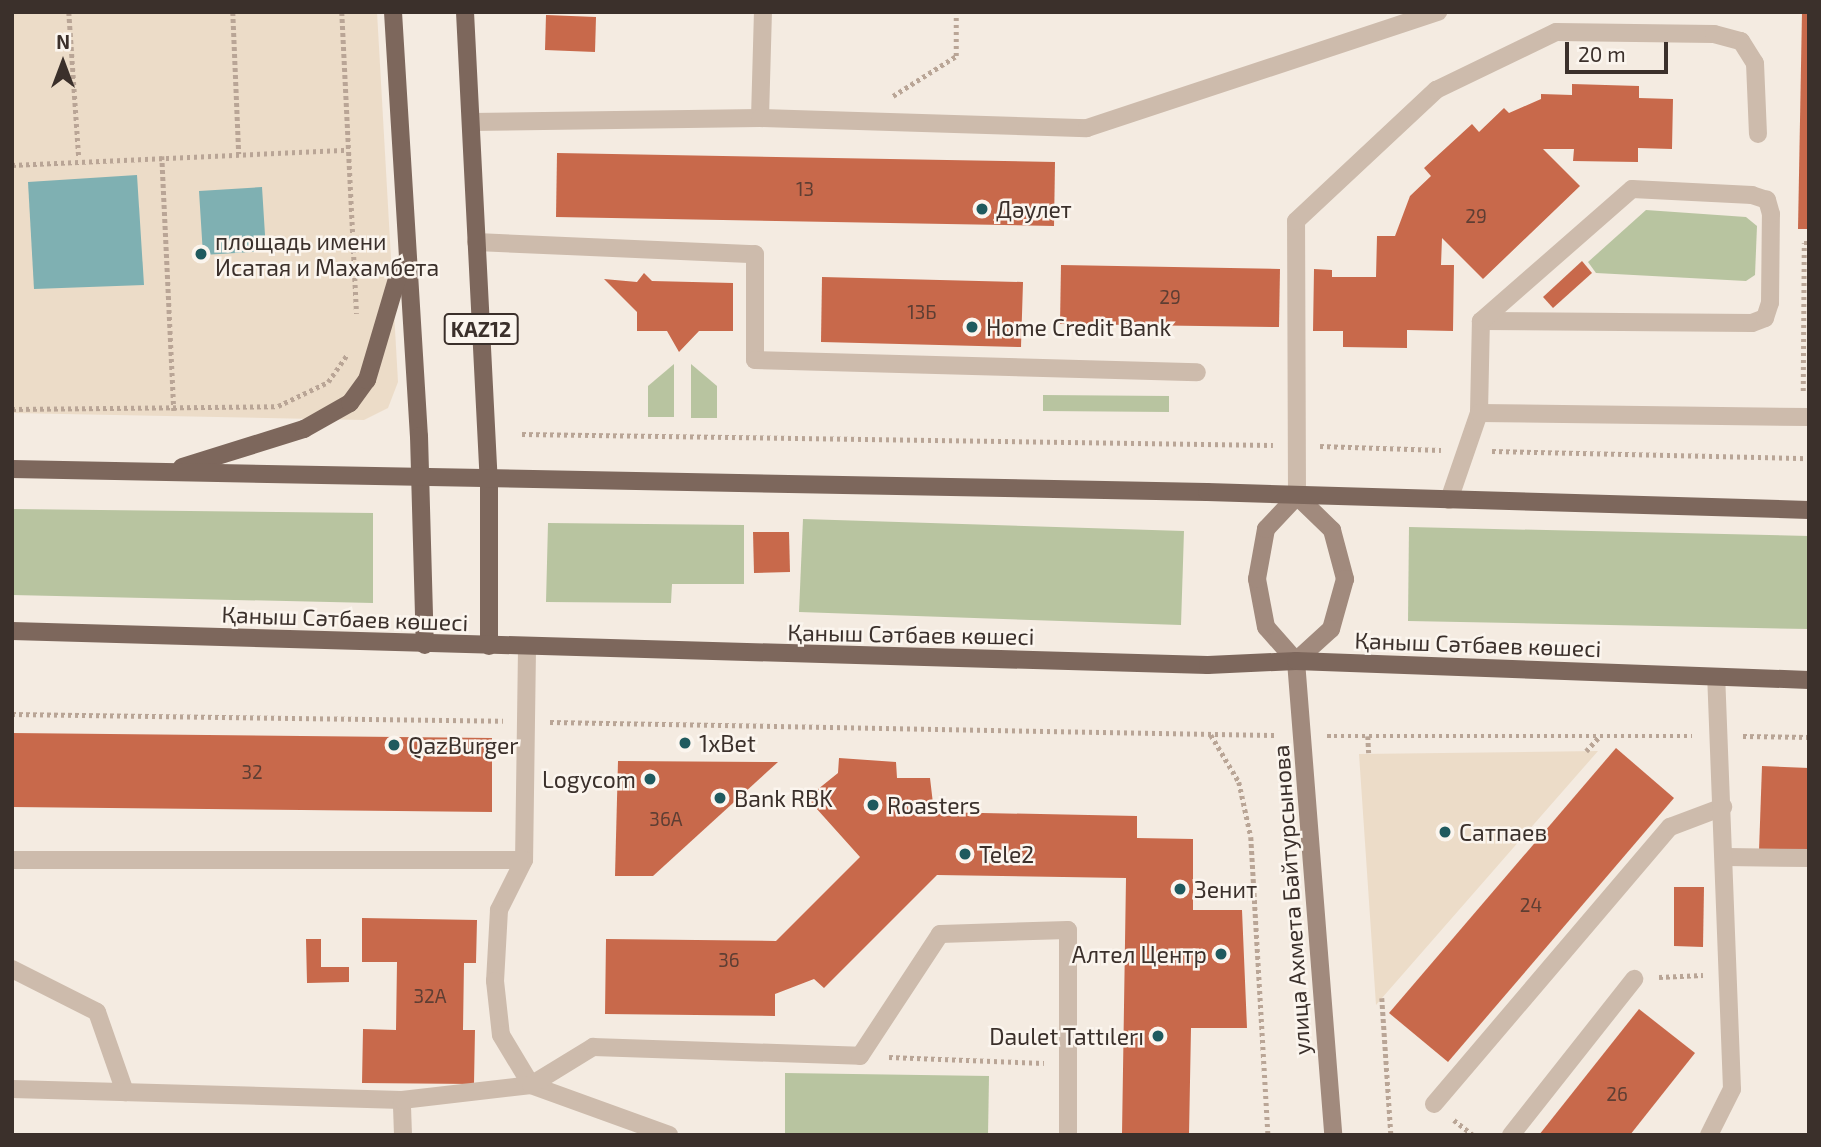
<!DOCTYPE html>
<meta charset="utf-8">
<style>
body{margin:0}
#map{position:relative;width:1821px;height:1147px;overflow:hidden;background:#f4ebe1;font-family:"Exo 2",sans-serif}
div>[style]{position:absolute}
.green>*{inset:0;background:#b8c4a0}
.plaza>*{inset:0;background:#ecdcc8}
.water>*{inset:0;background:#7fb0b2}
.building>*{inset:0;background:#c8694b}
.path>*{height:4.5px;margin-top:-2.25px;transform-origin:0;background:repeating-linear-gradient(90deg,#b9a596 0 3.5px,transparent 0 7px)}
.lane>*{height:18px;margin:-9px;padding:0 9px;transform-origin:9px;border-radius:9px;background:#cdbbac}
.secondary>*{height:18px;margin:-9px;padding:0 9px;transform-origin:9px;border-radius:9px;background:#a18a7d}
.primary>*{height:18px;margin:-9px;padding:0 9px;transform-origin:9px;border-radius:9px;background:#7d675c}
.dots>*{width:19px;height:19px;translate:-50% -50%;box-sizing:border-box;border:4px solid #fbf5ee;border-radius:50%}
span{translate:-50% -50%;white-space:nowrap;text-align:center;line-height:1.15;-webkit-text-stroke:5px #fbf5ee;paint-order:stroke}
.number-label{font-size:19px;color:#5e3e33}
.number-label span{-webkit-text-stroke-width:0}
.shield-label span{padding:2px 5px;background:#fbf5ee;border:2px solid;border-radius:5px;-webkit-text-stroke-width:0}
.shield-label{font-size:21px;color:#3b302b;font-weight:700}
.poi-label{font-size:23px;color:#3b302b}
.left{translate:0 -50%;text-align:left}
.right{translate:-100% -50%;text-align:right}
.street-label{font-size:23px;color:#3b302b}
.frame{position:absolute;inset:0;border:14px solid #3b302b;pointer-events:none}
.north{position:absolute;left:28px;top:28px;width:70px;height:70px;-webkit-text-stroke:5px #fbf5ee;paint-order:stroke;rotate:0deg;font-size:19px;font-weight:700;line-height:28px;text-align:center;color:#3b302b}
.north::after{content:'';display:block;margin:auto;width:24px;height:32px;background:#3b302b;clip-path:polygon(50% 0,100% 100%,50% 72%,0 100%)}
.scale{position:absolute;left:1565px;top:42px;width:103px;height:32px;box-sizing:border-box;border:4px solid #3b302b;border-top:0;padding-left:9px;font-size:21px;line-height:24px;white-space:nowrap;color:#3b302b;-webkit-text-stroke:5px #fbf5ee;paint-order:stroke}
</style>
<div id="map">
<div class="green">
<div style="clip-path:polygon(1646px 210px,1746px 217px,1757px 226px,1755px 275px,1746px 281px,1596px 273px,1588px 262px)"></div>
<div style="clip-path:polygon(674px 364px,674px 417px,648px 417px,648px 386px)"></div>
<div style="clip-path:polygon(691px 364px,717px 386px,717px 418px,691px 418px)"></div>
<div style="clip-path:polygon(1043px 395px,1169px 396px,1169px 412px,1043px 411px)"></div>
<div style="clip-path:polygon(12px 509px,373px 513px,373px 603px,12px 595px)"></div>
<div style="clip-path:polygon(803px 519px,1184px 531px,1181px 625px,799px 612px)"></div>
<div style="clip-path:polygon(548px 523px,744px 525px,744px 584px,672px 584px,671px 603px,546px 602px)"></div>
<div style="clip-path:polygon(1409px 527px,1809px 536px,1809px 629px,1408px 621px)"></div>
<div style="clip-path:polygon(785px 1073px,989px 1076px,988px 1135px,785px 1135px)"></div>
</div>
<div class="plaza">
<div style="clip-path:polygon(12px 12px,377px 12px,398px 382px,388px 408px,364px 420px,12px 413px)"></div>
<div style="clip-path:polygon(1598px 751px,1382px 998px,1376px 1005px,1359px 754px)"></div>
</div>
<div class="water">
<div style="clip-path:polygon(137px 175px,144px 285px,34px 289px,28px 182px)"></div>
<div style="clip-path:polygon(262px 187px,266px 251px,203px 255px,199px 191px)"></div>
</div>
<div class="building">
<div style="clip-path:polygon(1802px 12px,1809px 12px,1809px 229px,1798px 229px)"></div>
<div style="clip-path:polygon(546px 15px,596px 17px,595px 52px,545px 50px)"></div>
<div style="clip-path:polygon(1572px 84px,1639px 86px,1639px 98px,1673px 99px,1672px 149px,1638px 148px,1638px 162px,1573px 161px,1574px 149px,1543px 149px,1580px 186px,1483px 279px,1442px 238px,1441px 265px,1454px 265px,1453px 331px,1407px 330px,1407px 348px,1343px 347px,1343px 331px,1313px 331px,1314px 269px,1332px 270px,1332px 277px,1376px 277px,1377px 236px,1395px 236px,1410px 196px,1431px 176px,1424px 168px,1472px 124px,1479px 132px,1504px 108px,1509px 113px,1541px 99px,1541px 94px,1572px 95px)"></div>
<div style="clip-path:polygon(557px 153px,1055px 162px,1054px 226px,556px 217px)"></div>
<div style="clip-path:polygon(1582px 261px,1592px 273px,1553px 308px,1543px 297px)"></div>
<div style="clip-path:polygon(1061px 265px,1280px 269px,1279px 327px,1060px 324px)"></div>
<div style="clip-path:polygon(644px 273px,652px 281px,733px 283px,733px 331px,699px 331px,679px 352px,667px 331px,637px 331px,637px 312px,604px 279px,637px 282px)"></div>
<div style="clip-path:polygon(822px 277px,1023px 282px,1021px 347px,821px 342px)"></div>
<div style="clip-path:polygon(753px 532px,789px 532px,790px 572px,754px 573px)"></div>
<div style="clip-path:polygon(12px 733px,492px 738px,492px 812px,12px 807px)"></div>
<div style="clip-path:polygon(1616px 748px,1674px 798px,1448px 1062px,1389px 1013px)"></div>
<div style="clip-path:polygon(839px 758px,896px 762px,897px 778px,930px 778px,934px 812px,1137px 816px,1137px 838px,1193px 839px,1193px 910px,1242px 910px,1247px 1028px,1191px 1028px,1189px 1135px,1122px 1134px,1126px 878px,937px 875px,824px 988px,814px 979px,775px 994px,775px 1016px,605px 1014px,606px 939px,776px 941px,860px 857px,807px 798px,838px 773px)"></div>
<div style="clip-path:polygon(618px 761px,778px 762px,653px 876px,615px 876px)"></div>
<div style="clip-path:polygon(1762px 766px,1809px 768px,1809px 852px,1759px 851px)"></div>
<div style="clip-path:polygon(1674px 887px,1704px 887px,1703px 947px,1674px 946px)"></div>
<div style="clip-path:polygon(362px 918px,477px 920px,476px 963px,464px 963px,463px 1030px,475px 1030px,474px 1084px,362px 1083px,363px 1029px,396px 1030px,397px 962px,362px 962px)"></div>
<div style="clip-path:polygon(306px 939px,321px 939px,321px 967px,349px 967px,349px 982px,307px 983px)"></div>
<div style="clip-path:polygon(1639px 1009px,1695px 1053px,1630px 1135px,1539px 1135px)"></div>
</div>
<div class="path">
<div style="left:69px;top:12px;width:147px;rotate:86.1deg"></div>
<div style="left:233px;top:12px;width:142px;rotate:87.6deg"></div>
<div style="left:342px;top:12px;width:302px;rotate:87.2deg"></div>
<div style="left:893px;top:96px;width:75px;rotate:-32.4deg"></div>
<div style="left:956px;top:56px;width:44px;rotate:-90deg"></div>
<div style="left:162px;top:156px;width:255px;rotate:87.3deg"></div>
<div style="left:12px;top:165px;width:336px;rotate:-2.6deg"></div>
<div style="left:1803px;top:391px;width:148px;rotate:-89.6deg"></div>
<div style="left:1804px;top:243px;width:5px"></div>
<div style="left:12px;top:409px;width:266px;rotate:-0.6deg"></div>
<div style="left:278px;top:406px;width:55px;rotate:-25.6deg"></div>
<div style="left:328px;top:382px;width:32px;rotate:-55deg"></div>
<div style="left:522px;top:434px;width:751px;rotate:0.84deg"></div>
<div style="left:1320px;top:446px;width:121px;rotate:1.9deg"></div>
<div style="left:1492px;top:451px;width:317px;rotate:1.3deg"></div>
<div style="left:12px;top:714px;width:491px;rotate:0.8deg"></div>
<div style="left:550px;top:722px;width:726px;rotate:1.03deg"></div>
<div style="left:1211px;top:735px;width:55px;rotate:59.2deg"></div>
<div style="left:1239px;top:782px;width:56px;rotate:77.7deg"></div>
<div style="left:1251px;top:837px;width:298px;rotate:86.7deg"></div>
<div style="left:1327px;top:736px;width:365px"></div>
<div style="left:1368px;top:736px;width:17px;rotate:87deg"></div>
<div style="left:1743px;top:736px;width:66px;rotate:0.9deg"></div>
<div style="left:1586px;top:751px;width:19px;rotate:-47deg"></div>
<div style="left:1659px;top:977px;width:44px;rotate:-2.6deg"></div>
<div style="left:1382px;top:998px;width:137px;rotate:86.2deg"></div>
<div style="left:889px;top:1057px;width:155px;rotate:2.2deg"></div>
<div style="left:1454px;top:1120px;width:24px;rotate:38deg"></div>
</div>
<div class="lane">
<div style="left:760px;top:118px;width:106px;rotate:-88.4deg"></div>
<div style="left:471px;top:122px;width:289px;rotate:-0.8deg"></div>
<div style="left:760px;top:118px;width:327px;rotate:1.8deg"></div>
<div style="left:1087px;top:128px;width:370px;rotate:-18.3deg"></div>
<div style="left:476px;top:242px;width:279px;rotate:2.5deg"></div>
<div style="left:755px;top:254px;width:106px;rotate:90deg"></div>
<div style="left:755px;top:360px;width:442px;rotate:1.6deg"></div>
<div style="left:1479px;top:413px;width:92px;rotate:-88.8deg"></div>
<div style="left:1481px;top:321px;width:271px;rotate:0.4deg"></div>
<div style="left:1752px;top:323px;width:14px;rotate:-21deg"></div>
<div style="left:1765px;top:318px;width:16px;rotate:-72deg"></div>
<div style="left:1770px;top:303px;width:89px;rotate:-89.4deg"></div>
<div style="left:1771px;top:214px;width:15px;rotate:-106deg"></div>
<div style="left:1767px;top:200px;width:16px;rotate:-162deg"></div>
<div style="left:1752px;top:195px;width:120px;rotate:-177.1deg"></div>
<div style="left:1632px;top:189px;width:201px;rotate:138.8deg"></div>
<div style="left:1297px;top:496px;width:275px;rotate:-90.2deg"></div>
<div style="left:1296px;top:221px;width:192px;rotate:-43.1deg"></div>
<div style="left:1436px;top:90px;width:133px;rotate:-25.8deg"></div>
<div style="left:1556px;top:32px;width:158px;rotate:0.7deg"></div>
<div style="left:1714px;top:34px;width:28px;rotate:15deg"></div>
<div style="left:1741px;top:41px;width:26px;rotate:58deg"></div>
<div style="left:1755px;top:63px;width:71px;rotate:87.6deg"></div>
<div style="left:1449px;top:500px;width:92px;rotate:-71deg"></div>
<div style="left:1479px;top:413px;width:330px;rotate:0.7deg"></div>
<div style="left:527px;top:649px;width:211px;rotate:90.8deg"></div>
<div style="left:524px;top:860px;width:56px;rotate:116.6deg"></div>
<div style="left:499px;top:910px;width:71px;rotate:93.2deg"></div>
<div style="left:495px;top:981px;width:54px;rotate:83.7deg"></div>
<div style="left:501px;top:1035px;width:58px;rotate:59deg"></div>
<div style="left:531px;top:1085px;width:147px;rotate:19.9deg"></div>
<div style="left:1726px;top:857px;width:83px;rotate:0.7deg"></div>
<div style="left:12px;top:860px;width:512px"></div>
<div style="left:12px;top:969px;width:95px;rotate:26.8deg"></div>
<div style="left:97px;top:1012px;width:85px;rotate:70.7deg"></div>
<div style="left:12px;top:1089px;width:390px;rotate:1.6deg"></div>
<div style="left:1434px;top:1104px;width:364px;rotate:-49.6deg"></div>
<div style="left:1670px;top:827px;width:57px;rotate:-20.7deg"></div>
<div style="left:403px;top:1135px;width:35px;rotate:-92deg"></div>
<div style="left:402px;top:1100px;width:130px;rotate:-6.6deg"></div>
<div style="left:531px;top:1085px;width:73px;rotate:-31.5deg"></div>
<div style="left:593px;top:1047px;width:267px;rotate:1.9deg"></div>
<div style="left:860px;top:1056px;width:146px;rotate:-56.7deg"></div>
<div style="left:940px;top:934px;width:128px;rotate:-1.8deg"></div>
<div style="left:1068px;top:930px;width:205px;rotate:90deg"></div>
<div style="left:1511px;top:1135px;width:199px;rotate:-51.7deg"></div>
<div style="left:1709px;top:1135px;width:51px;rotate:-63.4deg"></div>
<div style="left:1732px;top:1089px;width:411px;rotate:-92.2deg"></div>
</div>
<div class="secondary">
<div style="left:1297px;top:496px;width:49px;rotate:44.2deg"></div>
<div style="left:1332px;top:530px;width:51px;rotate:75.1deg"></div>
<div style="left:1345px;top:579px;width:52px;rotate:105.6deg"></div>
<div style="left:1331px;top:629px;width:47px;rotate:137.6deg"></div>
<div style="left:1296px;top:661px;width:45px;rotate:-131.4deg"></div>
<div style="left:1266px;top:627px;width:49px;rotate:-100.6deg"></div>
<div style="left:1257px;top:579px;width:51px;rotate:-79.8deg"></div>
<div style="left:1266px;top:529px;width:45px;rotate:-46.8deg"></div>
<div style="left:1296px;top:661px;width:475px;rotate:85.5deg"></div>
</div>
<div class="primary">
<div style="left:393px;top:12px;width:425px;rotate:86.5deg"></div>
<div style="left:419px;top:436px;width:209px;rotate:88.4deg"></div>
<div style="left:465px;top:12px;width:467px;rotate:87.1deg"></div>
<div style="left:489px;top:478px;width:168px;rotate:90deg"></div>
<div style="left:182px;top:467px;width:128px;rotate:-17.3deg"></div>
<div style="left:304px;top:429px;width:53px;rotate:-29.5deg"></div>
<div style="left:350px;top:403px;width:29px;rotate:-54deg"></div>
<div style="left:367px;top:380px;width:120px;rotate:-73.5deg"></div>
<div style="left:12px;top:469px;width:1195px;rotate:1.1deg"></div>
<div style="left:1207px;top:492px;width:602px;rotate:1.71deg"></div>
<div style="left:12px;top:631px;width:1196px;rotate:1.63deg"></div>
<div style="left:1208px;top:665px;width:88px;rotate:-2.6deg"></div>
<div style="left:1296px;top:661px;width:513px;rotate:2.12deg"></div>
</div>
<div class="dots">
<div style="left:982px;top:209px;background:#1f5a5e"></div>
<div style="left:201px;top:254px;background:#1f5a5e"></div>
<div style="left:972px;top:327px;background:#1f5a5e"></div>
<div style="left:685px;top:743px;background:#1f5a5e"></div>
<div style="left:394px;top:745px;background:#1f5a5e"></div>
<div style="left:650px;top:779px;background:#1f5a5e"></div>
<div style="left:720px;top:798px;background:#1f5a5e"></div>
<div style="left:873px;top:805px;background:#1f5a5e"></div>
<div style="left:1445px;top:832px;background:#1f5a5e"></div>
<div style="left:965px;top:854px;background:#1f5a5e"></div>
<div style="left:1180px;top:889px;background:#1f5a5e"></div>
<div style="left:1221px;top:954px;background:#1f5a5e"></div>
<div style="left:1158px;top:1036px;background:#1f5a5e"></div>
</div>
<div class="number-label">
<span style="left:805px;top:189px">13</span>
<span style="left:1476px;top:216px">29</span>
<span style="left:1170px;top:297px">29</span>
<span style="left:922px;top:312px">13Б</span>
<span style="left:252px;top:772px">32</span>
<span style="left:666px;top:819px">36А</span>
<span style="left:1531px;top:905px">24</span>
<span style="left:729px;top:960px">36</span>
<span style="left:430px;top:996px">32А</span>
<span style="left:1617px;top:1094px">26</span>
</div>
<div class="shield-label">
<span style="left:481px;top:329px">KAZ12</span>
</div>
<div class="poi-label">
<span class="left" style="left:996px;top:209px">Дәулет</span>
<span class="left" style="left:215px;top:254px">площадь имени<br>Исатая и Махамбета</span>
<span class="left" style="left:986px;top:327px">Home Credit Bank</span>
<span class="left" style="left:699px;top:743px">1xBet</span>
<span class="left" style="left:408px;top:745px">QazBurger</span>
<span class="right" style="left:636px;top:779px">Logycom</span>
<span class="left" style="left:734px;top:798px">Bank RBK</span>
<span class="left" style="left:887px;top:805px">Roasters</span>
<span class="left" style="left:1459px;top:832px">Сатпаев</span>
<span class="left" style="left:979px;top:854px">Tele2</span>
<span class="left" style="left:1194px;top:889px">Зенит</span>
<span class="right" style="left:1207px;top:954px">Алтел Центр</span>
<span class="right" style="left:1144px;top:1036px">Daulet Tattılerı</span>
</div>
<div class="street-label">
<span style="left:345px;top:618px;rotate:2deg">Қаныш Сәтбаев көшесі</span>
<span style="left:911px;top:634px;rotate:1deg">Қаныш Сәтбаев көшесі</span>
<span style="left:1478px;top:644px;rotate:2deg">Қаныш Сәтбаев көшесі</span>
<span style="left:1291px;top:900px;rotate:-94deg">улица Ахмета Байтурсынова</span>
</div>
<div class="frame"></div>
<div class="north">N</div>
<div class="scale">20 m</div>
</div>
